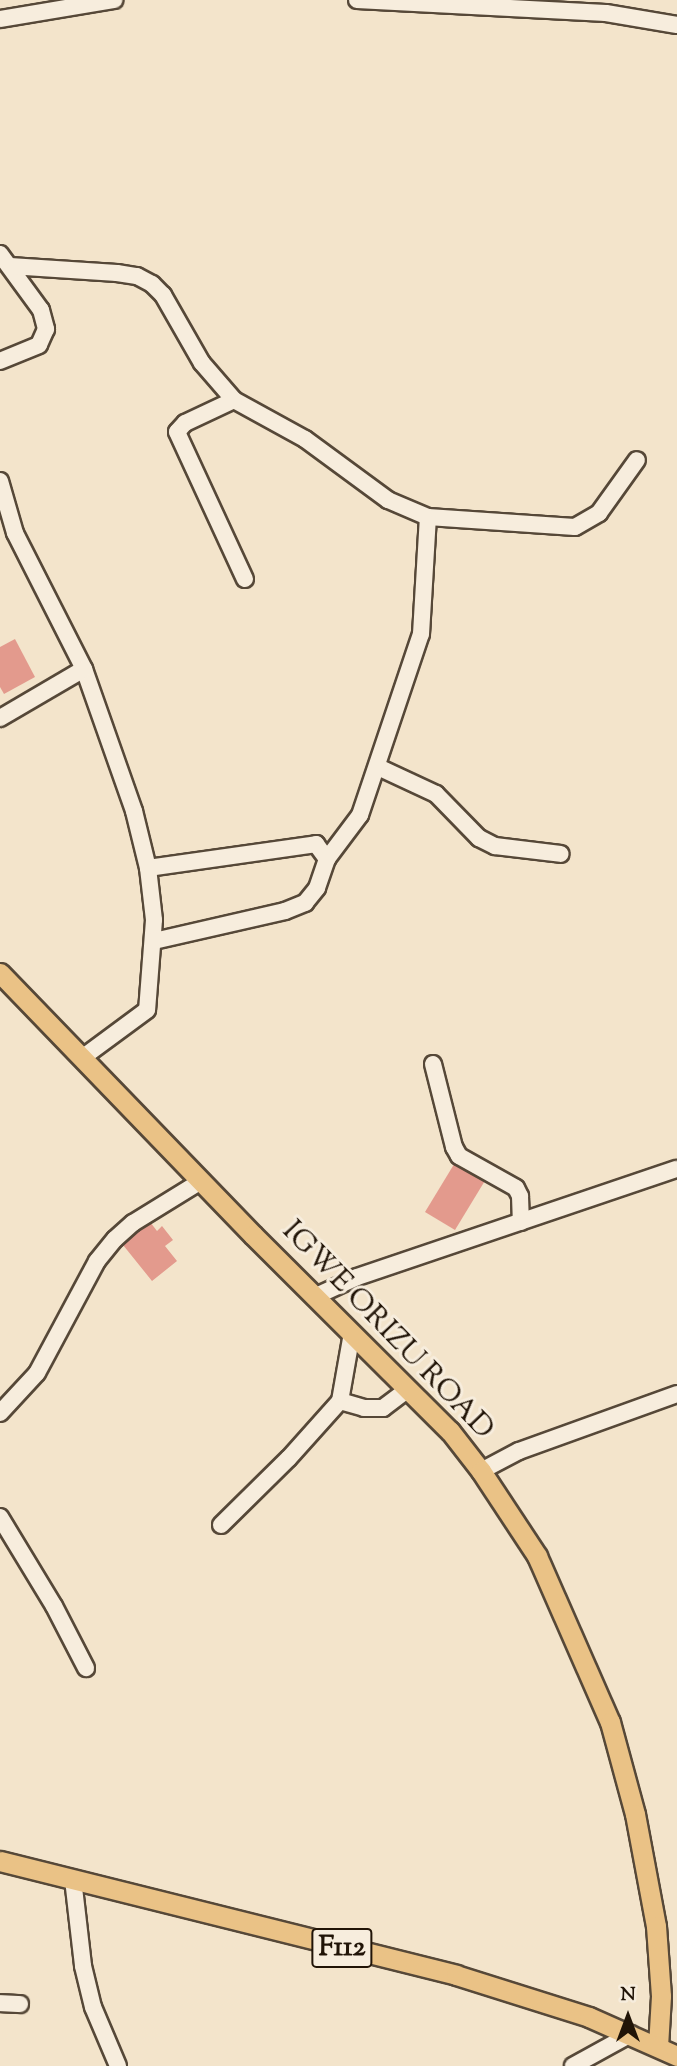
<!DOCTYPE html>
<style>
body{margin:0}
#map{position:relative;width:677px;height:2066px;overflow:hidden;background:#f3e4cb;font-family:"Sorts Mill Goudy",serif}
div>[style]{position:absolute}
.building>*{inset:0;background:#e39a8d}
.roads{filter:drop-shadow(2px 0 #564838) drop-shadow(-2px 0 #564838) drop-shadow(0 2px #564838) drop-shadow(0 -2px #564838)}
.minor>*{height:16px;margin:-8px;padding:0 8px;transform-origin:8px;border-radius:8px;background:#f7eddd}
.major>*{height:19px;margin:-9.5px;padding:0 9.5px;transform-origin:9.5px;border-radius:9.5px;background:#eac286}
span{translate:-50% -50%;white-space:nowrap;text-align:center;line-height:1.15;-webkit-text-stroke:6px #f7eddd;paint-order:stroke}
.shield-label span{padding:2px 5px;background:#f7eddd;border:2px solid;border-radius:5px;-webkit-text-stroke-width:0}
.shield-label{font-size:28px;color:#211407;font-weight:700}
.street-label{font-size:30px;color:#211407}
.north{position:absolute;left:593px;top:1982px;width:70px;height:70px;-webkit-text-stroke:5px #f7eddd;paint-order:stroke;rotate:0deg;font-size:19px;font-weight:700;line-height:28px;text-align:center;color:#211407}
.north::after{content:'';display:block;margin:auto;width:24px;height:32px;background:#211407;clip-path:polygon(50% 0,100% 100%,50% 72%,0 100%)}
</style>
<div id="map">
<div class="building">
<div style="clip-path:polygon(15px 639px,35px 677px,4px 694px,0 687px,0 647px)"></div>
<div style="clip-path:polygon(456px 1161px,486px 1179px,455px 1230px,425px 1212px)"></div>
<div style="clip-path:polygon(147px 1218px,157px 1231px,162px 1226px,173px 1240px,165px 1246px,177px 1261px,152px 1281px,119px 1240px)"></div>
</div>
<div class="roads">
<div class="minor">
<div style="left:357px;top:0;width:249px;rotate:3deg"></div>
<div style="left:606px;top:13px;width:72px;rotate:9.6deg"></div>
<div style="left:0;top:19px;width:116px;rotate:-9.5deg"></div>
<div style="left:0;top:254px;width:69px;rotate:53.8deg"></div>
<div style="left:41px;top:310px;width:20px;rotate:75deg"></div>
<div style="left:46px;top:329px;width:17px;rotate:114deg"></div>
<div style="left:39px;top:345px;width:42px;rotate:157.7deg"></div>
<div style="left:10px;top:266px;width:107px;rotate:3.7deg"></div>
<div style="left:117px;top:273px;width:20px;rotate:9deg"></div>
<div style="left:137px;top:276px;width:17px;rotate:28deg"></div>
<div style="left:152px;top:284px;width:16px;rotate:45deg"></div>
<div style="left:163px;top:295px;width:78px;rotate:60.2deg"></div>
<div style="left:202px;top:363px;width:49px;rotate:49.1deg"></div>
<div style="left:234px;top:400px;width:81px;rotate:28.8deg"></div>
<div style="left:305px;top:439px;width:103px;rotate:36.3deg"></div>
<div style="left:388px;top:500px;width:43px;rotate:23deg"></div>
<div style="left:428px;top:517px;width:147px;rotate:3.9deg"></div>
<div style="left:575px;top:527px;width:28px;rotate:-30deg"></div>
<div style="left:599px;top:513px;width:65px;rotate:-54.4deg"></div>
<div style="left:234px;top:400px;width:54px;rotate:154.9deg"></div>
<div style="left:185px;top:423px;width:12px;rotate:132deg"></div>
<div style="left:177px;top:432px;width:162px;rotate:65.2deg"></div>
<div style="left:0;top:481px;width:54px;rotate:73.9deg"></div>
<div style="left:15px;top:533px;width:153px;rotate:63.1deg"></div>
<div style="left:84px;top:669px;width:151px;rotate:70.6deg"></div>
<div style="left:134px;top:811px;width:59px;rotate:76.2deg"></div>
<div style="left:148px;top:868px;width:52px;rotate:83.4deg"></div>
<div style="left:154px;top:920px;width:90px;rotate:94.4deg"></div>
<div style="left:147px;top:1010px;width:81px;rotate:143.6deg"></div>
<div style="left:0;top:718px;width:97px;rotate:-30.3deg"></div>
<div style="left:378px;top:767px;width:64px;rotate:25deg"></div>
<div style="left:436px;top:794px;width:62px;rotate:45.7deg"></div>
<div style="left:479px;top:838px;width:18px;rotate:27deg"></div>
<div style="left:495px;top:846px;width:66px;rotate:6.9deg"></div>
<div style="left:148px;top:868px;width:170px;rotate:-8.1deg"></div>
<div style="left:316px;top:844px;width:19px;rotate:54deg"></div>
<div style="left:154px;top:941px;width:134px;rotate:-12.9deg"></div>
<div style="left:285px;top:911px;width:22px;rotate:-22deg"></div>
<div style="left:305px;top:903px;width:19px;rotate:-51deg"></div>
<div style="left:317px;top:888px;width:31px;rotate:-71deg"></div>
<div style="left:327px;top:859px;width:55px;rotate:-53.1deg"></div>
<div style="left:360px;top:815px;width:191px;rotate:-71.4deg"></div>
<div style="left:421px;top:634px;width:117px;rotate:-86.6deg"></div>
<div style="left:433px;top:1064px;width:86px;rotate:75.8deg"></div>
<div style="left:454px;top:1147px;width:10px;rotate:61deg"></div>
<div style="left:459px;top:1156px;width:65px;rotate:29.3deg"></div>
<div style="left:516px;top:1188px;width:9px;rotate:63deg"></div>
<div style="left:520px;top:1196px;width:26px;rotate:88deg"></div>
<div style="left:314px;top:1297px;width:47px;rotate:-24.9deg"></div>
<div style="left:357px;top:1277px;width:337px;rotate:-18.7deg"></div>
<div style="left:340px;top:1401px;width:25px;rotate:16deg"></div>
<div style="left:364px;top:1408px;width:19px"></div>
<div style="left:383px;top:1408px;width:31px;rotate:-37deg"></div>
<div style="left:0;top:1413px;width:54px;rotate:-47.2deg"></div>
<div style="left:37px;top:1373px;width:127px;rotate:-61.8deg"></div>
<div style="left:97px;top:1261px;width:28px;rotate:-51deg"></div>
<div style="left:115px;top:1239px;width:24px;rotate:-42deg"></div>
<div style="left:133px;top:1223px;width:80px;rotate:-31.7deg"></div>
<div style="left:481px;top:1471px;width:43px;rotate:-27.8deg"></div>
<div style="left:519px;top:1451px;width:168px;rotate:-19.8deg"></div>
<div style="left:0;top:1517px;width:104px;rotate:58.8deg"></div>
<div style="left:54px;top:1606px;width:70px;rotate:62.7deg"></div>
<div style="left:221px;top:1525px;width:95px;rotate:-44.6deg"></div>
<div style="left:289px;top:1458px;width:76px;rotate:-48.2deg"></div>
<div style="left:340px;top:1401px;width:69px;rotate:-80deg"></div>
<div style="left:73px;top:1879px;width:88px;rotate:83.4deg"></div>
<div style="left:83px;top:1966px;width:42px;rotate:76.3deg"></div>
<div style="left:93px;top:2007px;width:64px;rotate:67deg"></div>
<div style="left:0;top:2003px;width:20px;rotate:3deg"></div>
<div style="left:573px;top:2066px;width:66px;rotate:-28.9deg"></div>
</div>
<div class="major">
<div style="left:0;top:973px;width:364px;rotate:46deg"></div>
<div style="left:253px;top:1235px;width:278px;rotate:44.9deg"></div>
<div style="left:450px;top:1431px;width:51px;rotate:52.2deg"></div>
<div style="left:481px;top:1471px;width:102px;rotate:56.6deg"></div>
<div style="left:537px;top:1556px;width:181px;rotate:66.3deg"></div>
<div style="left:610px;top:1722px;width:95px;rotate:74.8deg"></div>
<div style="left:635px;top:1814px;width:114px;rotate:79.4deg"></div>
<div style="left:656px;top:1926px;width:70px;rotate:85.9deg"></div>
<div style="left:661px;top:1996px;width:50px;rotate:93.4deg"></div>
<div style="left:0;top:1861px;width:470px;rotate:14deg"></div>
<div style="left:456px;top:1975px;width:139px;rotate:17.5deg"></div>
<div style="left:589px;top:2017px;width:96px;rotate:23.9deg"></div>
</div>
</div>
<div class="shield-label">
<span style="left:342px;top:1948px">F112</span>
</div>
<div class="street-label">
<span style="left:387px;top:1331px;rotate:46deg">IGWE ORIZU ROAD</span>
</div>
<div class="north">N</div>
</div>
